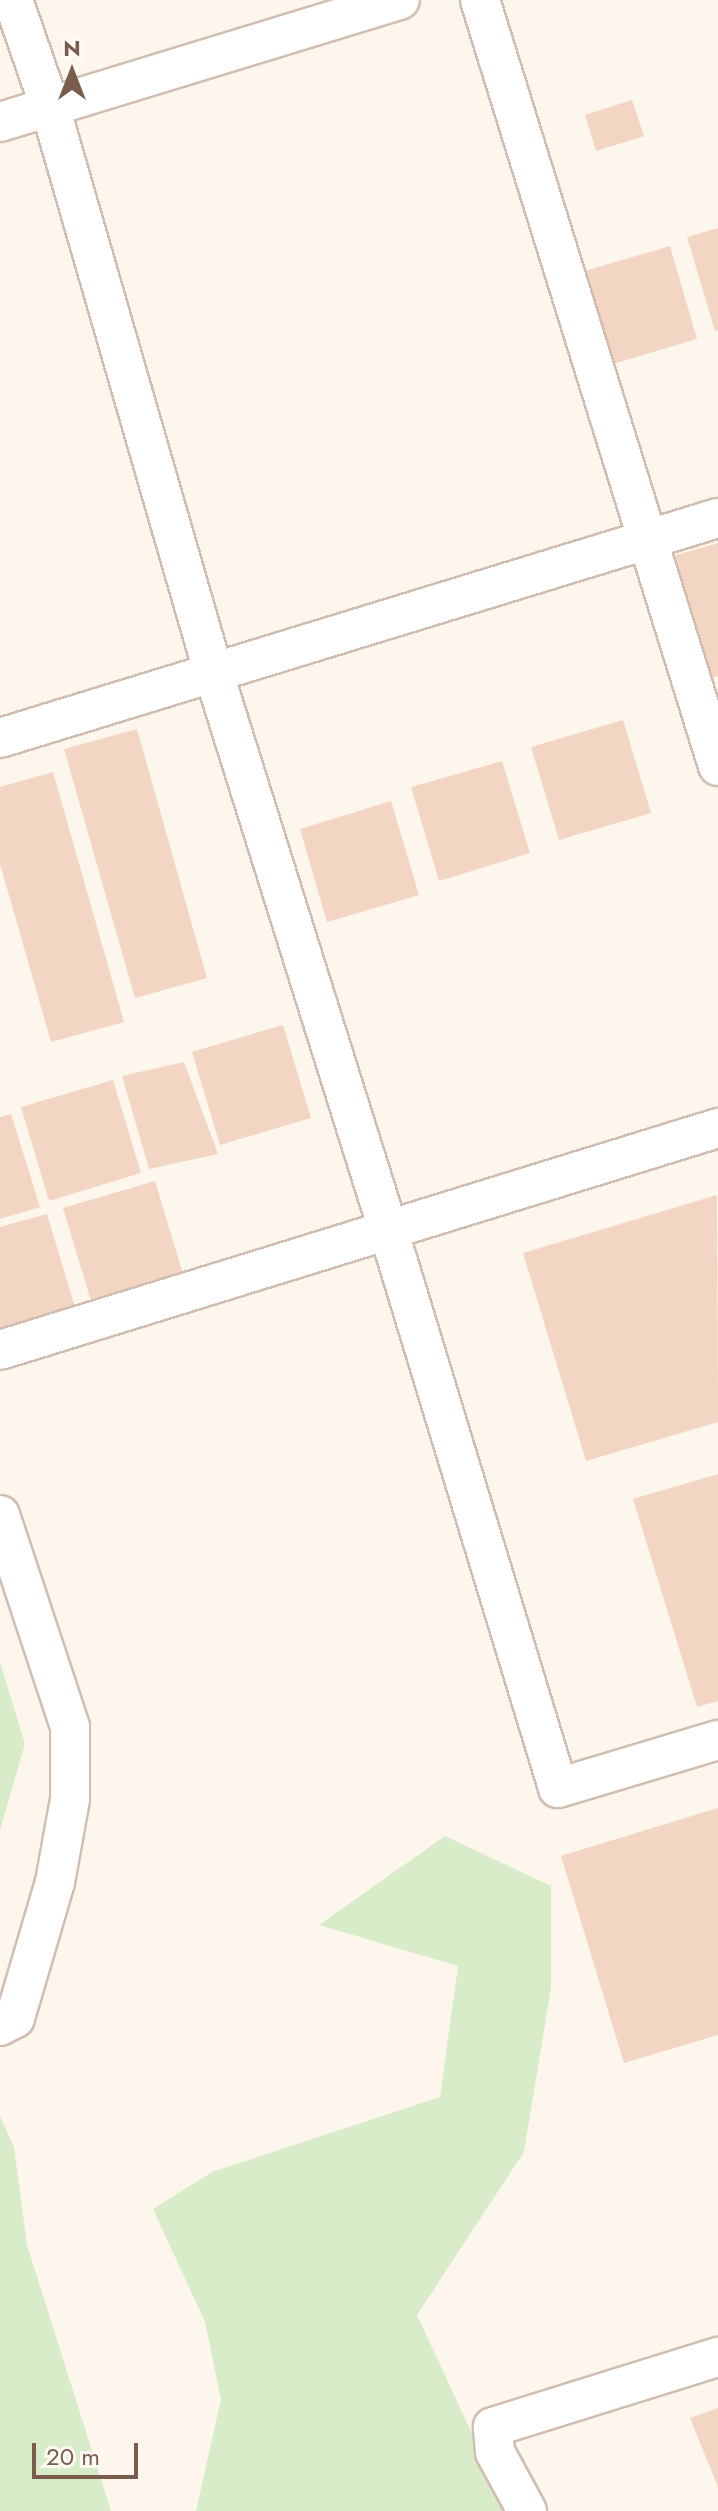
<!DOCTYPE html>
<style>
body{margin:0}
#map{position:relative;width:718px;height:2511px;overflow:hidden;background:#fdf6ec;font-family:Jost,sans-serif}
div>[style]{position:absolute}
.green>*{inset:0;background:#d8ecc9}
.building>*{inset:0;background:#f3d5c3}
.roads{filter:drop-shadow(2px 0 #d1beb0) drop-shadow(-2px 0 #d1beb0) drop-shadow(0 2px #d1beb0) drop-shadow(0 -2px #d1beb0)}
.street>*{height:38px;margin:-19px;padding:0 19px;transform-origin:19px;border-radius:19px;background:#fff}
span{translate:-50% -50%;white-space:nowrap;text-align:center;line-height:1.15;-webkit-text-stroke:8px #fffaf3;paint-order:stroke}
.north{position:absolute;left:32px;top:32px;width:80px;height:80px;-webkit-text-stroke:6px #fffaf3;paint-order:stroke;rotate:0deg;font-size:22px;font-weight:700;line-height:32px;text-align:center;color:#7a5c4d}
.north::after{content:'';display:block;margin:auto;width:28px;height:36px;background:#7a5c4d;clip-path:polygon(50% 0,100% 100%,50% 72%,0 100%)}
.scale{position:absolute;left:32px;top:2443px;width:106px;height:36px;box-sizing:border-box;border:4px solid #7a5c4d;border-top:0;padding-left:10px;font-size:24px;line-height:28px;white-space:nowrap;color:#7a5c4d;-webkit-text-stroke:6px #fffaf3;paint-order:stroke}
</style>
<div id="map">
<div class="green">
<div style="clip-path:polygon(0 1662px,25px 1744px,0 1830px)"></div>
<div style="clip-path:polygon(445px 1836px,551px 1886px,551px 1988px,524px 2152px,417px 2315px,508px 2511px,196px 2511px,221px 2399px,205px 2322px,153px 2209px,212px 2172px,440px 2097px,458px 1966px,319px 1925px)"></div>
<div style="clip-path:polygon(0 2116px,14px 2147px,27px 2245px,111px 2511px,0 2511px)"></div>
</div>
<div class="building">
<div style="clip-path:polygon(632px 100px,644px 136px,596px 151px,585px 115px)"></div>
<div style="clip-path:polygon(718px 228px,718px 330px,715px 331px,687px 237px)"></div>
<div style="clip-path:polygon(670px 246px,697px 339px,606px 366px,578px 273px)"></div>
<div style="clip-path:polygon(718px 543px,718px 676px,705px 680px,669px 557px)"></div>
<div style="clip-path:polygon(623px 720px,651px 813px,559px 840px,531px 747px)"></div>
<div style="clip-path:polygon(137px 729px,207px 978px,135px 998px,64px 749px)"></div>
<div style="clip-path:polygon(502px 761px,530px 853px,439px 881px,411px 787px)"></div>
<div style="clip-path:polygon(53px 772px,124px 1022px,51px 1042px,0 864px,0 787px)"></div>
<div style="clip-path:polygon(391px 801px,419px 895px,327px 922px,300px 829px)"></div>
<div style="clip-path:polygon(283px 1025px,311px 1118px,220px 1145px,192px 1052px)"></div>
<div style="clip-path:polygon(184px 1062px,218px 1154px,149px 1169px,122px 1076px)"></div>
<div style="clip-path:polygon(113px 1080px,141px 1173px,49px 1201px,21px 1107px)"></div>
<div style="clip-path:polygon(11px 1114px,40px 1207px,0 1219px,0 1117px)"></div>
<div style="clip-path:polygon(155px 1181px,183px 1274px,91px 1301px,63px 1208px)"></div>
<div style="clip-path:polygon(717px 1195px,718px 1422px,586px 1461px,523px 1253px)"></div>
<div style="clip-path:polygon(47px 1214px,75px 1307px,0 1329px,0 1227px)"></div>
<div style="clip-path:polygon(718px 1474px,718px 1701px,697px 1707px,633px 1499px)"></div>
<div style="clip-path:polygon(718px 1808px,718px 2035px,624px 2063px,561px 1856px)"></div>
<div style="clip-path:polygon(718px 2408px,718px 2487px,690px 2418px)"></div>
</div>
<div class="roads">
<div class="street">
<div style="left:13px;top:0;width:113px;rotate:70.9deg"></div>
<div style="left:50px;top:107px;width:587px;rotate:73.88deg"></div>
<div style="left:213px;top:671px;width:585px;rotate:72.59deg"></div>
<div style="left:388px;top:1229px;width:584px;rotate:73.08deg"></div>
<div style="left:558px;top:1788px;width:167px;rotate:-16.7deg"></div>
<div style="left:480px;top:0;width:802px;rotate:72.74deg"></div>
<div style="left:0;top:122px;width:418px;rotate:-17deg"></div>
<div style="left:0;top:738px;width:751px;rotate:-17.04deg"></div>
<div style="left:0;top:1350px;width:752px;rotate:-17.18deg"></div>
<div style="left:0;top:1515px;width:223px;rotate:71.7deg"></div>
<div style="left:70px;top:1727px;width:72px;rotate:90deg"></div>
<div style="left:70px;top:1799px;width:84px;rotate:100.2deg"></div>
<div style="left:55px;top:1882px;width:142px;rotate:106.4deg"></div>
<div style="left:15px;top:2018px;width:17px;rotate:152deg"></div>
<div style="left:527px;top:2511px;width:67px;rotate:-118.5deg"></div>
<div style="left:495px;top:2452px;width:25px;rotate:-95deg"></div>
<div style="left:493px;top:2427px;width:236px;rotate:-17.3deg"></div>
</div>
</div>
<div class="north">N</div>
<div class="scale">20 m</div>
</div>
